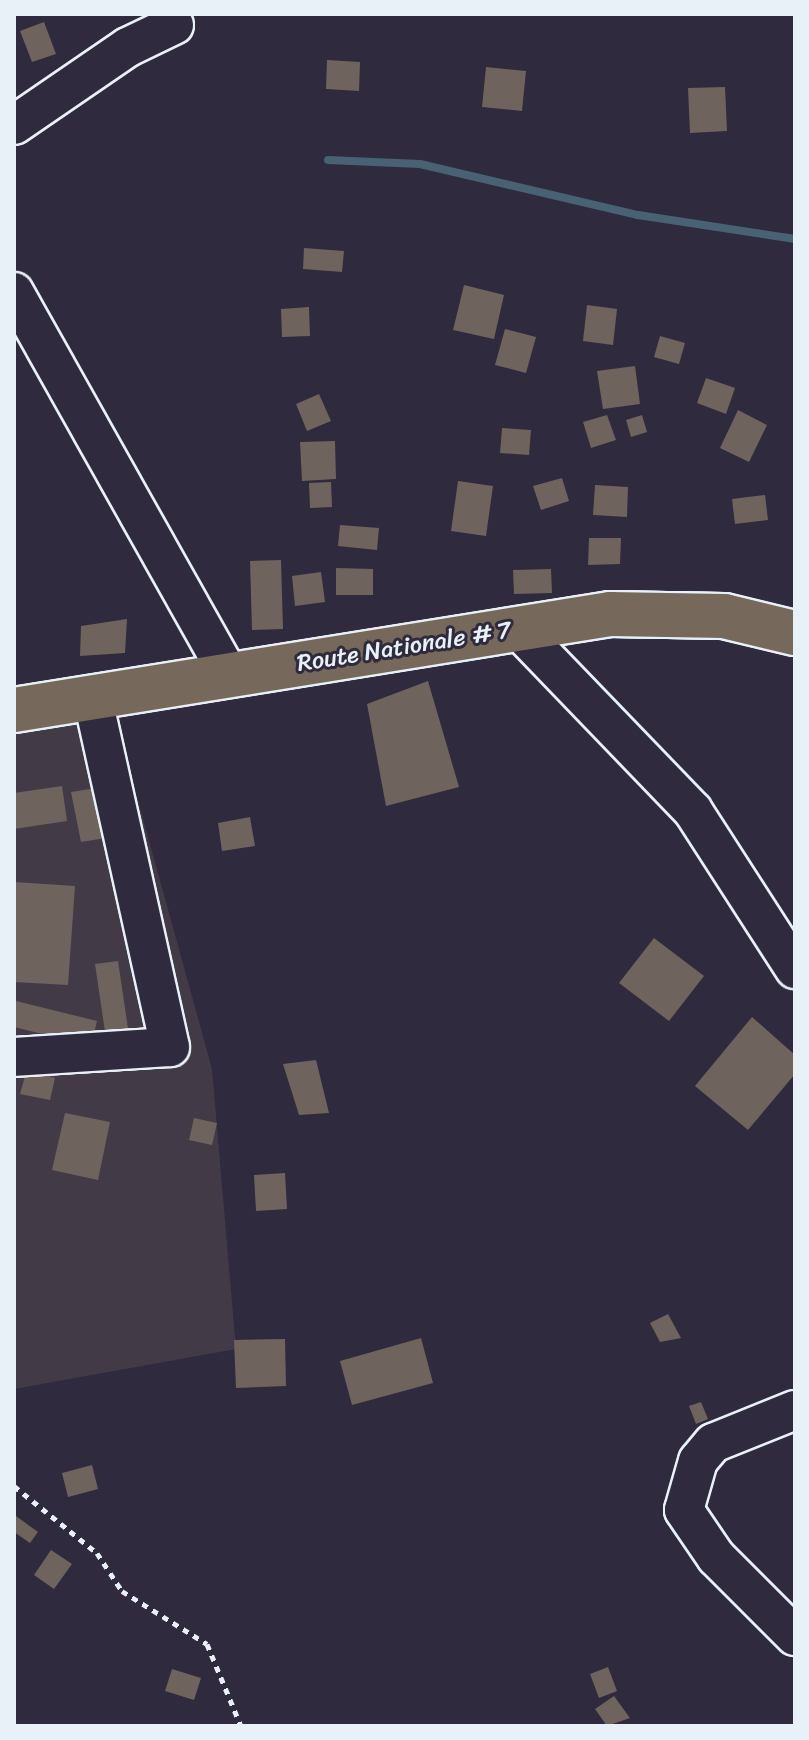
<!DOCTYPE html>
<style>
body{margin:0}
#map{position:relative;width:809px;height:1740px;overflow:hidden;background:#2f2a3d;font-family:Sriracha,sans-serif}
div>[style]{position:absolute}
.built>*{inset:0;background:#423b47}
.stream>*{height:8px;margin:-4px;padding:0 4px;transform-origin:4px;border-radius:4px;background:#496273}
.building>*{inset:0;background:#6f635e}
.path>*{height:5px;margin-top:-2.5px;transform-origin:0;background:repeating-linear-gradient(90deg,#e8f1f8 0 6px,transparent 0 12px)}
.roads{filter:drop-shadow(2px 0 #e8f1f8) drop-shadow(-2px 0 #e8f1f8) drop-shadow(0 2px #e8f1f8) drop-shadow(0 -2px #e8f1f8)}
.minor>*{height:38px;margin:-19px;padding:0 19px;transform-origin:19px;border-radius:19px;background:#2f2a3d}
.major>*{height:44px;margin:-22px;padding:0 22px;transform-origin:22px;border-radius:22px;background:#76695c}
span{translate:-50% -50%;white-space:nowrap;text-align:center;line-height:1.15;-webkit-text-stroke:6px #2f2a3d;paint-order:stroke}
.street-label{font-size:24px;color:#e8f1f8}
.frame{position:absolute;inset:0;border:16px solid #e8f1f8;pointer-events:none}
</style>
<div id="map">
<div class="built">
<div style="clip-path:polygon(112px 706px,212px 1069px,236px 1349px,14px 1389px,14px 718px)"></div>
</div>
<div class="stream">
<div style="left:328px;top:160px;width:92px;rotate:2.5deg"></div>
<div style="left:420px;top:164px;width:224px;rotate:13.2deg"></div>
<div style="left:638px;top:215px;width:159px;rotate:8.7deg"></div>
</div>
<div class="building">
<div style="clip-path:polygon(44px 22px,56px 54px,32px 62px,20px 31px)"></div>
<div style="clip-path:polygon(327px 60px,360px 62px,359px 91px,326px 89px)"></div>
<div style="clip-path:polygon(486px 67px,526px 71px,522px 111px,482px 107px)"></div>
<div style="clip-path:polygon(725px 87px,727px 131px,690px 133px,688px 88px)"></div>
<div style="clip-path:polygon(304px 248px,344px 251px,342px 272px,303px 269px)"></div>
<div style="clip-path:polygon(464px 285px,504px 295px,494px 339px,453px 330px)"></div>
<div style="clip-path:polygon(587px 305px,617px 309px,613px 345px,583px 341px)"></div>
<div style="clip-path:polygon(309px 307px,310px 336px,282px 337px,281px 309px)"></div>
<div style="clip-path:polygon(505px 329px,536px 337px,526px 373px,495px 365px)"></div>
<div style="clip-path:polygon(660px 336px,685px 343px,679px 364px,654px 357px)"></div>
<div style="clip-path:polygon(635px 366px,640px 404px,603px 409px,597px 371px)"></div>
<div style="clip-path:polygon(706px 378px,735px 388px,726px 414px,697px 403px)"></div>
<div style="clip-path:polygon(319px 394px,331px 421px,307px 431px,296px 404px)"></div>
<div style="clip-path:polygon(738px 410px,767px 425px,749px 462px,720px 448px)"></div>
<div style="clip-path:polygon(607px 415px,616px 440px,591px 448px,583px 422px)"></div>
<div style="clip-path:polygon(642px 415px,647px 432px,631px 437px,626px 420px)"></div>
<div style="clip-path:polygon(502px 428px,531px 430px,529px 455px,500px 453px)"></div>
<div style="clip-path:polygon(335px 441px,336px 479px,302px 481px,300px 442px)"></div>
<div style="clip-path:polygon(562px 478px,569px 501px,541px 510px,533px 486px)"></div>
<div style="clip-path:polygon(458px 481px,493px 486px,486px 536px,451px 531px)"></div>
<div style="clip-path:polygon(331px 482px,332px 507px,310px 508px,309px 483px)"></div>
<div style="clip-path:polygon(595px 485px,628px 487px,627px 517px,593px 515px)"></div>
<div style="clip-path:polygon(765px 495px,768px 520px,735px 524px,732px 499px)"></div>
<div style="clip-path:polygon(340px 525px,379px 528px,377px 550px,338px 546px)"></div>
<div style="clip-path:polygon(589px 538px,621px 538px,620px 564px,588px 565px)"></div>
<div style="clip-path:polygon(281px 560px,283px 629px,252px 630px,250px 561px)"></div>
<div style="clip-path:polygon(336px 568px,373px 569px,373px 595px,336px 595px)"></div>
<div style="clip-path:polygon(551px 569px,552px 593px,514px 594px,513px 570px)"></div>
<div style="clip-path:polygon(321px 572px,325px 602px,295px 606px,292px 576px)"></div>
<div style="clip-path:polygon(127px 619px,125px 653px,80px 656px,81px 626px)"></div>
<div style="clip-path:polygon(428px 681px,459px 787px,386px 806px,367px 704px)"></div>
<div style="clip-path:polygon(62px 786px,67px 821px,14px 829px,14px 793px)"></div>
<div style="clip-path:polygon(96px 788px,106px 838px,81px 842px,71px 792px)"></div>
<div style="clip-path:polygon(250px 817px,255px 846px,222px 851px,218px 823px)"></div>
<div style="clip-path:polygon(14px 882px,75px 886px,68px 985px,14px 982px)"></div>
<div style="clip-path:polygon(654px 938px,704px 976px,669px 1021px,619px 983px)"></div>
<div style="clip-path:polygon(118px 961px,130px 1042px,107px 1045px,95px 964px)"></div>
<div style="clip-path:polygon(16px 1001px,97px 1021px,91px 1046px,14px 1027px)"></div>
<div style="clip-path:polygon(752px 1017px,795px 1055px,795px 1074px,748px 1130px,695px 1086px)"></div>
<div style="clip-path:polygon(316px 1060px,329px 1113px,299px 1115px,283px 1064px)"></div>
<div style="clip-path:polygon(27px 1069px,55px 1078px,50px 1100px,20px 1094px)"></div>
<div style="clip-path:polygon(65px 1113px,110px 1122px,98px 1180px,52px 1170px)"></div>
<div style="clip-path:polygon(194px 1118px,217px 1123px,212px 1145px,189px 1140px)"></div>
<div style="clip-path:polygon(285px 1173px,287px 1209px,256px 1211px,254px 1175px)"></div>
<div style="clip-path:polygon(668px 1314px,681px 1338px,660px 1342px,650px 1323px)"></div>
<div style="clip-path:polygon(421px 1338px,433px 1383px,352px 1405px,340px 1361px)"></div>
<div style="clip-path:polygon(285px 1339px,286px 1386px,236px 1388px,234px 1340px)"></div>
<div style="clip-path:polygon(701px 1402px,708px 1419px,696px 1424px,689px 1406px)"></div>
<div style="clip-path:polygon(92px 1465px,98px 1489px,68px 1497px,62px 1473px)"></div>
<div style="clip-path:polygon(16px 1516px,38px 1532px,30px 1543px,14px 1532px)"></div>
<div style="clip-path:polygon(51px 1550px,72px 1564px,54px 1589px,34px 1575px)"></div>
<div style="clip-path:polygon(608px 1667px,617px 1691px,599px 1698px,590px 1674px)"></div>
<div style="clip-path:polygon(172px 1669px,201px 1678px,194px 1700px,165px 1691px)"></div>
<div style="clip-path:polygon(614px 1696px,630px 1718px,607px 1726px,595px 1709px)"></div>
</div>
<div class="path">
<div style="left:14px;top:1486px;width:107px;rotate:38.9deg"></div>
<div style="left:97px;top:1553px;width:45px;rotate:56.7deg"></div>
<div style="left:122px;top:1591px;width:100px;rotate:31.9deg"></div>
<div style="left:207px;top:1644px;width:89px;rotate:67.5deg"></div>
</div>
<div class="roads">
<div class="minor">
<div style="left:14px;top:125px;width:138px;rotate:-34.4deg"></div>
<div style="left:128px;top:47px;width:51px;rotate:-25.6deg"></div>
<div style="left:14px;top:292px;width:439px;rotate:60.7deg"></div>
<div style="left:518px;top:629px;width:252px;rotate:46.1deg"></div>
<div style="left:693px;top:811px;width:188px;rotate:57.2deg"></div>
<div style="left:14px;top:1057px;width:156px;rotate:-3.7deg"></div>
<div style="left:170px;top:1047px;width:356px;rotate:-102.5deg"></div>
<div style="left:795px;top:1410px;width:88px;rotate:158.1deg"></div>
<div style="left:713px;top:1443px;width:23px;rotate:130deg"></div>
<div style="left:698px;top:1461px;width:51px;rotate:105.9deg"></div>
<div style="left:684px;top:1510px;width:57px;rotate:55.8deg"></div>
<div style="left:716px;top:1557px;width:112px;rotate:45deg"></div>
</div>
<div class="major">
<div style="left:14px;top:710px;width:604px;rotate:-9.15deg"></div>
<div style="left:610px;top:614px;width:114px;rotate:1deg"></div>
<div style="left:724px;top:616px;width:73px;rotate:13.5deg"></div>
</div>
</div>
<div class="street-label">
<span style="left:404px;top:647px;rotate:-9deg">Route Nationale # 7</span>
</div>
<div class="frame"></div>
</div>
